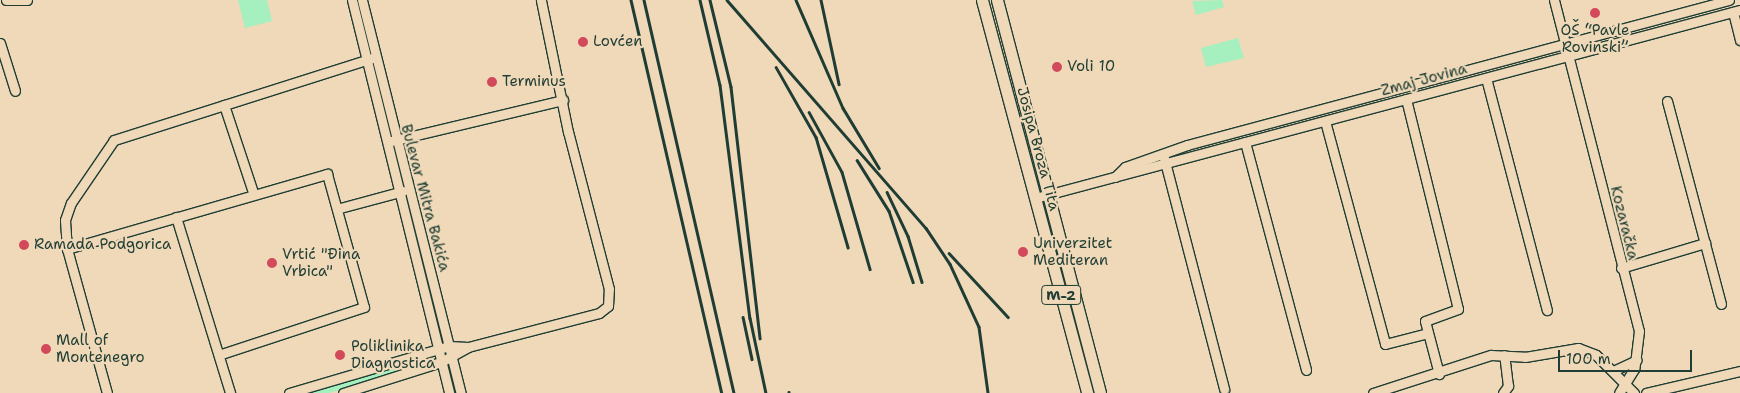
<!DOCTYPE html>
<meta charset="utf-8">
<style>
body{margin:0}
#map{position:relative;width:1740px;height:393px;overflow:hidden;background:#efd9b8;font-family:"Shantell Sans",sans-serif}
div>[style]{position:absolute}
.green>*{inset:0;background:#a6f0bf}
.roads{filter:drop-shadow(1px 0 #1f3d34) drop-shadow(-1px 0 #1f3d34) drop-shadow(0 1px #1f3d34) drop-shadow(0 -1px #1f3d34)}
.minor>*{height:9px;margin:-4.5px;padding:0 4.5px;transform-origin:4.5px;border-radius:4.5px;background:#efd9b8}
.major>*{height:11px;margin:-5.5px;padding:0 5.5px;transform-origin:5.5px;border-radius:5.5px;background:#efd9b8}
.rail>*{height:2.5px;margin:-1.25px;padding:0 1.25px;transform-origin:1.25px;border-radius:1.25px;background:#1f3d34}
.dots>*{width:14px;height:14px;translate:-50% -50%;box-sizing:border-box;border:2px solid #efd9b8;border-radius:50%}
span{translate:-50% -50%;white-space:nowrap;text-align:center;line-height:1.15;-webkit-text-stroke:4.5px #efd9b8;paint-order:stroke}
.shield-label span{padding:1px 4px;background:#efd9b8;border:1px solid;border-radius:4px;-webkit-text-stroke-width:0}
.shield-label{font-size:14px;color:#1f3d34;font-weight:700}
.poi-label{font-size:15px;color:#1f3d34}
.left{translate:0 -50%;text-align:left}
.street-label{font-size:15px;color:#1f3d34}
.scale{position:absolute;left:1558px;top:350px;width:134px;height:22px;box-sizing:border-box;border:2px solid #1f3d34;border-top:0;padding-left:6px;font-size:15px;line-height:18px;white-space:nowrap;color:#1f3d34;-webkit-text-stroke:4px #efd9b8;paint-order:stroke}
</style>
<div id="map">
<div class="green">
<div style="clip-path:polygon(238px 0,267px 0,272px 21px,245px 28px)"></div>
<div style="clip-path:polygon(1222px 0,1224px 7px,1196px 15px,1192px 1px)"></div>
<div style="clip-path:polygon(1238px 38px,1244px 58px,1206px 67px,1201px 48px)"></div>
<div style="clip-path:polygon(412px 363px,385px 377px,329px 393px,307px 393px)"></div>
</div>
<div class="roads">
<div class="minor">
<div style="left:6px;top:0;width:21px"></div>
<div style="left:352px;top:0;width:405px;rotate:76.1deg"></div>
<div style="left:362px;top:0;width:405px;rotate:75.9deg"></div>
<div style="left:1554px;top:0;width:342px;rotate:75.6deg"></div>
<div style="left:1639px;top:331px;width:38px;rotate:97deg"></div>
<div style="left:1634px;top:369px;width:28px;rotate:122deg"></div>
<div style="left:1733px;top:12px;width:29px;rotate:76deg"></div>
<div style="left:0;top:43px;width:50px;rotate:72.6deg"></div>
<div style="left:1486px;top:78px;width:240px;rotate:75.3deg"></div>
<div style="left:1406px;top:99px;width:216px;rotate:76.1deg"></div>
<div style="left:1458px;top:309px;width:35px;rotate:160deg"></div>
<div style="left:1425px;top:321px;width:55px;rotate:75.2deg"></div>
<div style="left:1667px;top:101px;width:210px;rotate:75.1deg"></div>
<div style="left:224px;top:105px;width:92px;rotate:71.6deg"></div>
<div style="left:1325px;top:121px;width:231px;rotate:74.9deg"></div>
<div style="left:1385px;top:344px;width:44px;rotate:-14.3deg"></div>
<div style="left:391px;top:141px;width:177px;rotate:-13.4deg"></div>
<div style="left:1245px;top:142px;width:236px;rotate:75deg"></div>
<div style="left:1164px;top:158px;width:239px;rotate:75.4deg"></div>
<div style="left:1115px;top:177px;width:14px;rotate:-45deg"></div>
<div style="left:1125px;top:167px;width:66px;rotate:-19.5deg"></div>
<div style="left:1187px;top:145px;width:561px;rotate:-14.98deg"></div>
<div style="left:1035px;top:198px;width:730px;rotate:-14.93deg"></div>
<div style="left:340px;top:208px;width:65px;rotate:-15.1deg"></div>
<div style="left:176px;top:217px;width:184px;rotate:72.9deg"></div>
<div style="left:67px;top:249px;width:271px;rotate:-16.1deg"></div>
<div style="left:327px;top:174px;width:138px;rotate:74.5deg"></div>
<div style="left:364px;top:307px;width:151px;rotate:161.8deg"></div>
<div style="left:1621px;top:268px;width:88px;rotate:-16.6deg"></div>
<div style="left:1613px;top:371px;width:26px;rotate:-25deg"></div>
<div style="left:107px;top:393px;width:149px;rotate:-105.5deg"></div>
<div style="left:67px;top:249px;width:29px;rotate:-94deg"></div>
<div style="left:65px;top:220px;width:18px;rotate:-71deg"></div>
<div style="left:71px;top:203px;width:76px;rotate:-55.7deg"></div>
<div style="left:114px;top:140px;width:274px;rotate:-17.6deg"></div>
<div style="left:289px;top:393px;width:167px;rotate:-16.4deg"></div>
<div style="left:449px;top:346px;width:19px;rotate:3deg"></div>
<div style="left:343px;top:393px;width:103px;rotate:-17.6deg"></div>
<div style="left:441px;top:362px;width:31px;rotate:-29deg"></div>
<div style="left:468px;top:347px;width:135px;rotate:-14.5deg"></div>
<div style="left:599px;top:313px;width:11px;rotate:-38deg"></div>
<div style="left:608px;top:306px;width:17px;rotate:-87deg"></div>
<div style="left:609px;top:289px;width:162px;rotate:-104.6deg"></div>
<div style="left:568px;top:132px;width:135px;rotate:-101.6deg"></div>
<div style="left:1373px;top:393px;width:124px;rotate:-17.9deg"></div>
<div style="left:1491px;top:355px;width:34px;rotate:3deg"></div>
<div style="left:1525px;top:357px;width:54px;rotate:-9.6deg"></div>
<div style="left:1578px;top:348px;width:19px;rotate:21deg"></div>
<div style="left:1596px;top:355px;width:54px;rotate:45deg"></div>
<div style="left:1503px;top:393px;width:9px;rotate:-54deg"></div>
<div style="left:1508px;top:386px;width:31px;rotate:-97deg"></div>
<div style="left:1646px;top:393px;width:97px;rotate:-13.2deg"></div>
</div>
<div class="major">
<div style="left:982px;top:0;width:407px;rotate:75deg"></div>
<div style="left:997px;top:0;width:406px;rotate:75.3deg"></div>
</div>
</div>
<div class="rail">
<div style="left:631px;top:0;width:403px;rotate:77deg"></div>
<div style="left:644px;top:0;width:403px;rotate:77.1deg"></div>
<div style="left:700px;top:0;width:87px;rotate:76.8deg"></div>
<div style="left:720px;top:85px;width:235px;rotate:82.7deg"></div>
<div style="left:750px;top:318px;width:77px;rotate:78deg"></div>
<div style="left:710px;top:0;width:89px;rotate:76.4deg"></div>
<div style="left:731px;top:87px;width:253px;rotate:83.4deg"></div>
<div style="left:727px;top:0;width:303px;rotate:48.9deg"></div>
<div style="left:926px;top:228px;width:43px;rotate:56.3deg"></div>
<div style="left:950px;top:264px;width:69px;rotate:65.3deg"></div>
<div style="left:979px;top:327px;width:67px;rotate:82.2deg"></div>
<div style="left:796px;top:0;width:118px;rotate:66.5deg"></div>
<div style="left:843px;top:108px;width:70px;rotate:59deg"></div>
<div style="left:821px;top:0;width:86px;rotate:77.9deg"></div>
<div style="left:776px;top:67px;width:81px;rotate:60.3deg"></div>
<div style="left:816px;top:137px;width:115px;rotate:73.8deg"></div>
<div style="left:809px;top:112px;width:68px;rotate:61.2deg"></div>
<div style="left:842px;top:172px;width:101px;rotate:73.9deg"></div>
<div style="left:857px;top:160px;width:60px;rotate:57.9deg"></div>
<div style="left:889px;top:211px;width:75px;rotate:71.3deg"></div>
<div style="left:887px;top:192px;width:49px;rotate:64.5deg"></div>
<div style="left:908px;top:236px;width:48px;rotate:73.1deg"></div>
<div style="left:949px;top:253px;width:87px;rotate:47.3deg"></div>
<div style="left:743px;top:317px;width:43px;rotate:77.9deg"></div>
<div style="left:789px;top:392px;width:1px;rotate:90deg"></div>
</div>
<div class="dots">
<div style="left:1595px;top:13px;background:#d1495b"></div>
<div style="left:583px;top:42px;background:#d1495b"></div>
<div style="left:1057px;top:67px;background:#d1495b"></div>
<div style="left:492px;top:82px;background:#d1495b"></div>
<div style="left:24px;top:245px;background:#d1495b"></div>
<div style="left:1023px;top:252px;background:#d1495b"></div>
<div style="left:272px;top:263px;background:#d1495b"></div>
<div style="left:46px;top:349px;background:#d1495b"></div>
<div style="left:340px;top:355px;background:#d1495b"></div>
</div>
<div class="shield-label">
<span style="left:1061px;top:295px">M-2</span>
</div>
<div class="poi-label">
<span style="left:1595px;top:39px">OŠ “Pavle<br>Rovinski”</span>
<span class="left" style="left:593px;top:42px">Lovćen</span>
<span class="left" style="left:1067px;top:67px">Voli 10</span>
<span class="left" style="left:502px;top:82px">Terminus</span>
<span class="left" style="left:1033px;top:252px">Univerzitet<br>Mediteran</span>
<span class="left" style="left:34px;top:245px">Ramada Podgorica</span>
<span class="left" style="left:282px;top:263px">Vrtić "Đina<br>Vrbica"</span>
<span class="left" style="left:56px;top:349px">Mall of<br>Montenegro</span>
<span class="left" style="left:351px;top:355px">Poliklinika<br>Diagnostica</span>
</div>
<div class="street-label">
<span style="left:1424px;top:80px;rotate:-15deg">Zmaj Jovina</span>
<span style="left:1038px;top:149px;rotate:75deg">Josipa Broza Tita</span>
<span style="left:425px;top:198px;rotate:75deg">Bulevar Mitra Bakića</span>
<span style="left:1624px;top:223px;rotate:76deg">Kozaračka</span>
</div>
<div class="scale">100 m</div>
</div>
